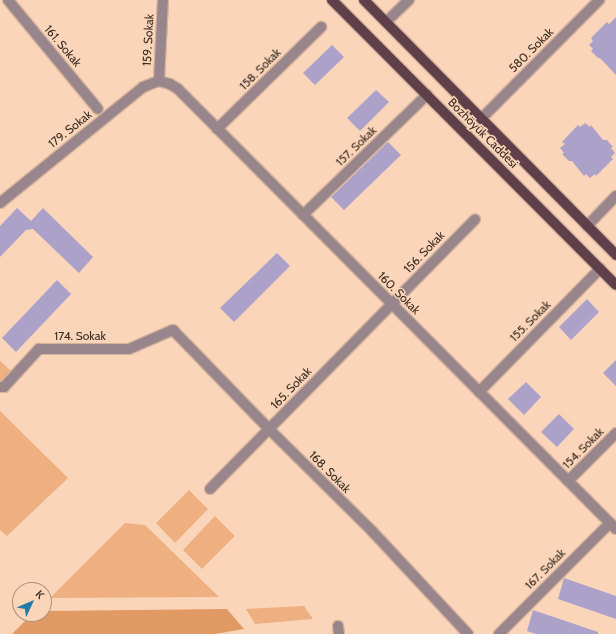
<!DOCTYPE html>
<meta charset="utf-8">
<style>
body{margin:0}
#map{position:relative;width:616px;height:634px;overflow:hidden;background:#fbd5ba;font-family:Cabin,sans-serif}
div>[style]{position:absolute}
.green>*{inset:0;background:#eeaf81}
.forest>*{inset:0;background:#e29a65}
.building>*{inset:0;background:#aca2c9}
.roads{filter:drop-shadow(1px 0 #d4b39b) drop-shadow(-1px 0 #d4b39b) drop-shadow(0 1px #d4b39b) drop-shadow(0 -1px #d4b39b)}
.minor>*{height:10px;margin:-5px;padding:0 5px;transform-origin:5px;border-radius:5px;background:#99868c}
.major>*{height:10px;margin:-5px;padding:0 5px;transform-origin:5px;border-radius:5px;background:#5f3f4a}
span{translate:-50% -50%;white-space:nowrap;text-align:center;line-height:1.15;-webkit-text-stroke:3px #fbd5ba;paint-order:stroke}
.street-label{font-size:12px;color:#392b20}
.north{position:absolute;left:12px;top:582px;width:40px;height:40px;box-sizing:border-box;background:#fbd5ba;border:1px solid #ad917c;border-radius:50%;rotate:46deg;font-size:11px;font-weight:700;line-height:16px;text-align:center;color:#392b20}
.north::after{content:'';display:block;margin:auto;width:14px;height:18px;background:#217ba9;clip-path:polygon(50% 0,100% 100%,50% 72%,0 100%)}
</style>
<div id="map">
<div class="green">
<div style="clip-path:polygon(0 361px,11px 371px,0 382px)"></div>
<div style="clip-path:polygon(0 411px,68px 478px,7px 536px,0 530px)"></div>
<div style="clip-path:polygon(189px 490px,208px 509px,175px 543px,156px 523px)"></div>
<div style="clip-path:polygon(215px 516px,235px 536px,202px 569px,183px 550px)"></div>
<div style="clip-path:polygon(125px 523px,145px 525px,219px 597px,50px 598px)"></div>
<div style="clip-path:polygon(304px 606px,313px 619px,255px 624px,246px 609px)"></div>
</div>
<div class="forest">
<div style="clip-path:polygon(227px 609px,244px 629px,215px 634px,12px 634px,32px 614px,44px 614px,44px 611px)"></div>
</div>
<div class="building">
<div style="clip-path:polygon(616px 17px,616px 75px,600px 58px,598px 58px,591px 51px,593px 49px,589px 45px,593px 41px,591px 38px,607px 22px,609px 24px)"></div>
<div style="clip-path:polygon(332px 45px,344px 57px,315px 85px,303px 73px)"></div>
<div style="clip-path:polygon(376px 90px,389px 102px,360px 131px,347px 118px)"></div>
<div style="clip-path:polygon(585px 123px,590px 127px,591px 125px,603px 140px,607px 140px,613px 147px,611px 148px,615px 153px,611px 157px,613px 159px,596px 176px,595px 174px,590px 178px,586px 174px,584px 176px,572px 161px,569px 161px,562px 154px,564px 153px,560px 148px,565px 144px,562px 142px,578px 125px,580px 127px)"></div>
<div style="clip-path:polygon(388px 142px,401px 155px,344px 210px,331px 197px)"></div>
<div style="clip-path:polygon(17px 208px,31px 221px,43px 208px,93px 257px,79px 273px,33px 229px,26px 230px,0 257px,0 226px)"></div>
<div style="clip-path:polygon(277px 253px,290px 266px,234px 322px,220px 308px)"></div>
<div style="clip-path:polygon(57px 280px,71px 294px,16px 352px,2px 338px)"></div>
<div style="clip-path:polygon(587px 299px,599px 312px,571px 340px,559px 327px)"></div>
<div style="clip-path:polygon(616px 360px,616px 386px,603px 373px)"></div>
<div style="clip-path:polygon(526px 382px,541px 397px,524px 415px,508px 399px)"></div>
<div style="clip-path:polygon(559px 414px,574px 429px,557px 447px,541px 432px)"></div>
<div style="clip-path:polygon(564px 578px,616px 596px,616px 619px,558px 599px)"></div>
<div style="clip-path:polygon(533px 610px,598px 632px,598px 634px,536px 634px,527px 631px)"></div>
</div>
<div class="roads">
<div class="minor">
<div style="left:8px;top:0;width:141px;rotate:50.5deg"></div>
<div style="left:386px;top:22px;width:32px;rotate:-44deg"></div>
<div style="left:159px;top:81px;width:81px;rotate:-87.2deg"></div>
<div style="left:481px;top:119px;width:168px;rotate:-45.2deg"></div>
<div style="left:217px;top:129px;width:146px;rotate:-44.4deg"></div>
<div style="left:0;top:203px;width:184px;rotate:-39deg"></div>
<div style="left:143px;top:87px;width:17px;rotate:-21deg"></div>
<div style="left:159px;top:81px;width:11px;rotate:15deg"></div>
<div style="left:170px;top:84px;width:9px;rotate:32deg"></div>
<div style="left:178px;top:89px;width:621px;rotate:45.13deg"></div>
<div style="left:303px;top:215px;width:173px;rotate:-44.1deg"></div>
<div style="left:587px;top:226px;width:42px;rotate:-46deg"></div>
<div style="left:0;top:387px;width:4px"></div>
<div style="left:4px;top:387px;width:52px;rotate:-47.4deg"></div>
<div style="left:39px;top:349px;width:90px"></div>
<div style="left:129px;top:349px;width:48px;rotate:-23.4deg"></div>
<div style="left:173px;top:330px;width:138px;rotate:45.9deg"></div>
<div style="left:269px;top:429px;width:145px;rotate:44.7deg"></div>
<div style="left:372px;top:531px;width:141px;rotate:47deg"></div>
<div style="left:479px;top:392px;width:173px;rotate:-45.5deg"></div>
<div style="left:568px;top:481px;width:68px;rotate:-45deg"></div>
<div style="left:210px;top:489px;width:378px;rotate:-45.5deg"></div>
<div style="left:338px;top:626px;width:8px;rotate:83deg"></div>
<div style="left:499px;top:634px;width:157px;rotate:-45deg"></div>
</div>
<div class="major">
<div style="left:332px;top:0;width:402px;rotate:45.1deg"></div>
<div style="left:364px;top:0;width:359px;rotate:45.3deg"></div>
</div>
</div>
<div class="street-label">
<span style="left:148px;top:40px;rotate:-87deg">159. Sokak</span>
<span style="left:63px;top:46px;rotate:50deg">161. Sokak</span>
<span style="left:531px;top:50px;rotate:-45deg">580. Sokak</span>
<span style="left:260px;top:69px;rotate:-45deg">158. Sokak</span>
<span style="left:70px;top:129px;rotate:-39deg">179. Sokak</span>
<span style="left:483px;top:133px;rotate:45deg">Bozhöyük Caddesi</span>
<span style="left:356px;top:146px;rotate:-44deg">157. Sokak</span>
<span style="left:424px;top:252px;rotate:-46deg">156. Sokak</span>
<span style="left:399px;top:293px;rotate:45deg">160. Sokak</span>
<span style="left:530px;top:321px;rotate:-45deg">155. Sokak</span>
<span style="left:80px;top:336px">174. Sokak</span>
<span style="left:291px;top:388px;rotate:-46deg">165. Sokak</span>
<span style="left:583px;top:448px;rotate:-45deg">154. Sokak</span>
<span style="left:330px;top:472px;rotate:45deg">168. Sokak</span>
<span style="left:545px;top:569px;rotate:-45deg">167. Sokak</span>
</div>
<div class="north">K</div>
</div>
